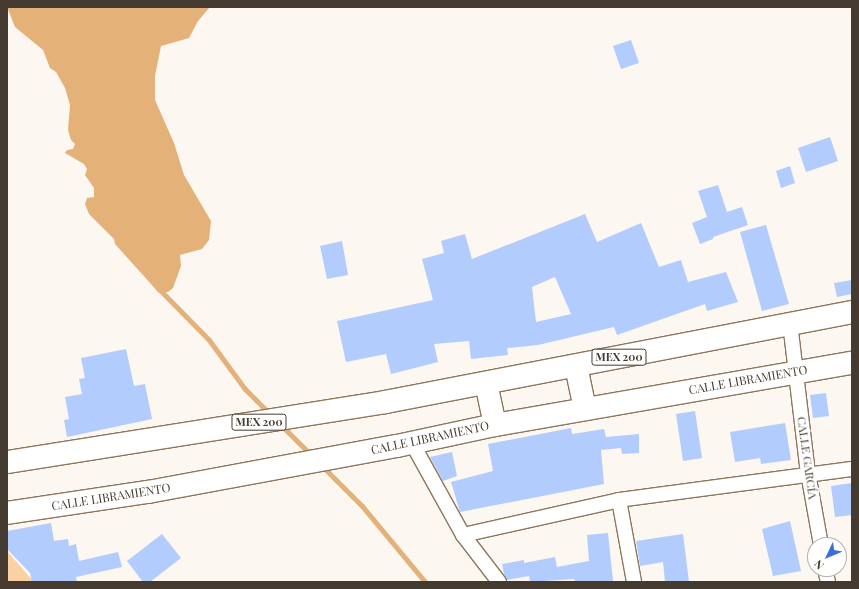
<!DOCTYPE html>
<meta charset="utf-8">
<style>
body{margin:0}
#map{position:relative;width:859px;height:589px;overflow:hidden;background:#fcf7f1;font-family:"Playfair Display",serif}
div>[style]{position:absolute}
.green>*{inset:0;background:#fad1a5}
.water>*{inset:0;background:#e4b179}
.stream>*{height:5px;margin:-2.5px;padding:0 2.5px;transform-origin:2.5px;border-radius:2.5px;background:#e4b179}
.building>*{inset:0;background:#b2ccfe}
.roads{filter:drop-shadow(1px 0 #8e765b) drop-shadow(-1px 0 #8e765b) drop-shadow(0 1px #8e765b) drop-shadow(0 -1px #8e765b)}
.minor>*{height:14px;margin:-7px;padding:0 7px;transform-origin:7px;border-radius:7px;background:#fff}
.trunk>*{height:22px;margin:-11px;padding:0 11px;transform-origin:11px;border-radius:11px;background:#fff}
span{translate:-50% -50%;white-space:nowrap;text-align:center;line-height:1.15;-webkit-text-stroke:4px #fff;paint-order:stroke}
.shield-label span{padding:1px 3px;background:#fff;border:1px solid;border-radius:3px;-webkit-text-stroke-width:0}
.shield-label{font-size:11px;color:#453a2f;font-weight:700}
.street-label{font-size:12px;color:#453a2f}
.frame{position:absolute;inset:0;border:8px solid #453a2f;pointer-events:none}
.north{position:absolute;left:807px;top:537px;width:40px;height:40px;box-sizing:border-box;background:#fff;border:1px solid #b5b0ac;border-radius:50%;rotate:226deg;font-size:11px;font-weight:700;line-height:16px;text-align:center;color:#453a2f}
.north::after{content:'';display:block;margin:auto;width:14px;height:18px;background:#3b6ddd;clip-path:polygon(50% 0,100% 100%,50% 72%,0 100%)}
</style>
<div id="map">
<div class="green">
<div style="clip-path:polygon(7px 551px,34px 582px,7px 582px)"></div>
</div>
<div class="water">
<div style="clip-path:polygon(7px 7px,210px 7px,198px 21px,189px 38px,161px 46px,155px 76px,155px 100px,174px 143px,184px 175px,211px 221px,209px 240px,202px 249px,180px 255px,181px 266px,173px 288px,168px 292px,159px 293px,115px 244px,114px 239px,89px 214px,85px 204px,87px 198px,94px 197px,94px 188px,85px 175px,87px 169px,84px 164px,65px 153px,67px 150px,73px 149px,75px 144px,71px 140px,68px 130px,70px 105px,65px 88px,56px 72px,50px 68px,43px 50px,15px 27px)"></div>
</div>
<div class="stream">
<div style="left:157px;top:287px;width:74px;rotate:45.5deg"></div>
<div style="left:209px;top:340px;width:61px;rotate:53.7deg"></div>
<div style="left:245px;top:389px;width:35px;rotate:45deg"></div>
<div style="left:281px;top:425px;width:44px;rotate:45deg"></div>
<div style="left:322px;top:466px;width:57px;rotate:45deg"></div>
<div style="left:362px;top:506px;width:99px;rotate:50.3deg"></div>
</div>
<div class="building">
<div style="clip-path:polygon(631px 40px,639px 63px,621px 69px,613px 46px)"></div>
<div style="clip-path:polygon(830px 137px,838px 161px,806px 172px,798px 148px)"></div>
<div style="clip-path:polygon(790px 166px,795px 183px,781px 188px,776px 171px)"></div>
<div style="clip-path:polygon(718px 185px,727px 212px,742px 207px,748px 225px,713px 237px,713px 239px,700px 244px,692px 223px,707px 217px,698px 191px)"></div>
<div style="clip-path:polygon(evenodd,585px 214px,597px 242px,641px 223px,659px 267px,681px 260px,688px 282px,726px 272px,738px 302px,707px 311px,705px 304px,617px 335px,614px 327px,538px 345px,507px 348px,508px 355px,471px 359px,469px 341px,434px 344px,438px 362px,391px 374px,386px 354px,346px 362px,337px 321px,433px 300px,422px 259px,444px 253px,441px 241px,465px 234px,472px 259px,585px 214px,555px 277px,571px 314px,536px 322px,532px 287px,555px 277px)"></div>
<div style="clip-path:polygon(766px 225px,789px 304px,762px 311px,740px 232px)"></div>
<div style="clip-path:polygon(342px 241px,348px 275px,327px 279px,320px 246px)"></div>
<div style="clip-path:polygon(852px 280px,852px 294px,837px 297px,834px 283px)"></div>
<div style="clip-path:polygon(126px 349px,134px 386px,145px 384px,152px 419px,67px 437px,64px 420px,69px 419px,65px 397px,82px 394px,79px 379px,85px 378px,81px 358px)"></div>
<div style="clip-path:polygon(826px 393px,829px 416px,813px 418px,810px 395px)"></div>
<div style="clip-path:polygon(695px 411px,702px 458px,683px 461px,676px 414px)"></div>
<div style="clip-path:polygon(785px 423px,791px 460px,761px 464px,760px 458px,735px 462px,730px 432px)"></div>
<div style="clip-path:polygon(571px 428px,572px 434px,604px 429px,606px 437px,639px 434px,639px 453px,622px 454px,621px 448px,601px 450px,604px 484px,460px 512px,451px 482px,493px 471px,488px 444px)"></div>
<div style="clip-path:polygon(452px 452px,457px 476px,443px 481px,430px 457px)"></div>
<div style="clip-path:polygon(852px 483px,852px 515px,835px 517px,831px 486px)"></div>
<div style="clip-path:polygon(790px 521px,801px 571px,773px 576px,762px 529px)"></div>
<div style="clip-path:polygon(51px 523px,54px 541px,68px 539px,69px 546px,76px 544px,79px 561px,118px 552px,122px 567px,76px 577px,77px 582px,32px 582px,30px 573px,7px 549px,7px 531px)"></div>
<div style="clip-path:polygon(608px 533px,613px 581px,575px 582px,574px 579px,530px 582px,529px 576px,507px 580px,504px 574px,502px 564px,524px 560px,524px 563px,555px 557px,557px 567px,589px 561px,587px 535px)"></div>
<div style="clip-path:polygon(162px 534px,181px 558px,150px 582px,143px 582px,127px 561px)"></div>
<div style="clip-path:polygon(683px 534px,689px 582px,665px 582px,663px 562px,640px 566px,636px 541px)"></div>
</div>
<div class="roads">
<div class="minor">
<div style="left:790px;top:323px;width:151px;rotate:83.2deg"></div>
<div style="left:808px;top:473px;width:73px;rotate:79.8deg"></div>
<div style="left:412px;top:443px;width:105px;rotate:61deg"></div>
<div style="left:463px;top:535px;width:59px;rotate:52.5deg"></div>
<div style="left:619px;top:500px;width:83px;rotate:79.6deg"></div>
<div style="left:463px;top:535px;width:160px;rotate:-12.6deg"></div>
<div style="left:619px;top:500px;width:235px;rotate:-7.6deg"></div>
<div style="left:825px;top:569px;width:13px;rotate:77deg"></div>
</div>
<div class="trunk">
<div style="left:576px;top:366px;width:44px;rotate:78.2deg"></div>
<div style="left:486px;top:383px;width:43px;rotate:77.9deg"></div>
<div style="left:7px;top:462px;width:383px;rotate:-9deg"></div>
<div style="left:385px;top:402px;width:476px;rotate:-10.9deg"></div>
<div style="left:7px;top:513px;width:143px;rotate:-8.5deg"></div>
<div style="left:148px;top:492px;width:253px;rotate:-10.5deg"></div>
<div style="left:397px;top:446px;width:100px;rotate:-12.1deg"></div>
<div style="left:495px;top:425px;width:362px;rotate:-9.9deg"></div>
</div>
</div>
<div class="shield-label">
<span style="left:619px;top:357px">MEX 200</span>
<span style="left:259px;top:422px">MEX 200</span>
</div>
<div class="street-label">
<span style="left:748px;top:380px;rotate:-10deg">CALLE LIBRAMIENTO</span>
<span style="left:430px;top:438px;rotate:-12deg">CALLE LIBRAMIENTO</span>
<span style="left:807px;top:458px;rotate:82deg">CALLE GARCÍA</span>
<span style="left:111px;top:497px;rotate:-9deg">CALLE LIBRAMIENTO</span>
</div>
<div class="frame"></div>
<div class="north">N</div>
</div>
